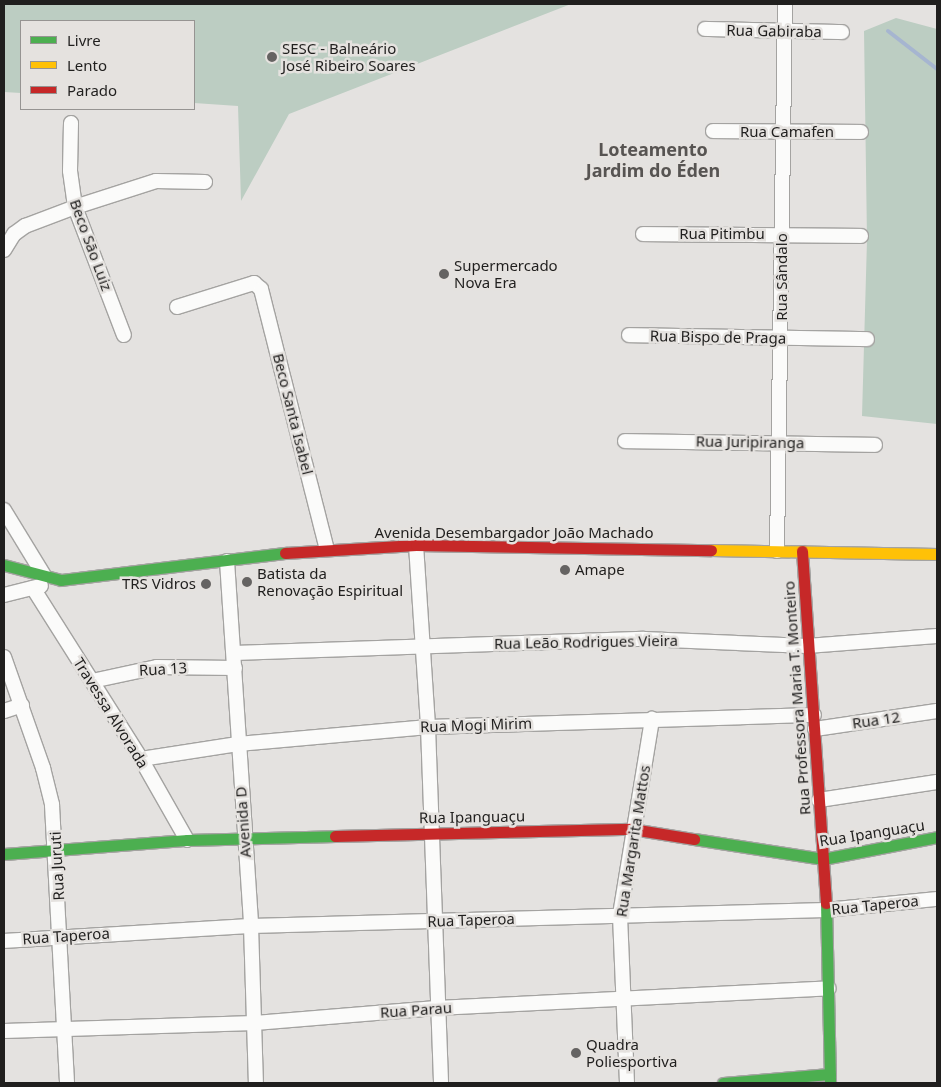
<!DOCTYPE html>
<meta charset="utf-8">
<style>
body{margin:0}
#map{position:relative;width:941px;height:1087px;overflow:hidden;background:#e4e2e0;font-family:"Noto Sans",sans-serif}
div>[style]{position:absolute}
.green>*{inset:0;background:#bccdc2}
.stream>*{height:4px;margin:-2px;padding:0 2px;transform-origin:2px;border-radius:2px;background:#a6b5d0}
.roads{filter:drop-shadow(1px 0 #a4a3a1) drop-shadow(-1px 0 #a4a3a1) drop-shadow(0 1px #a4a3a1) drop-shadow(0 -1px #a4a3a1)}
.street>*{height:14px;margin:-7px;padding:0 7px;transform-origin:7px;border-radius:7px;background:#fbfbfa}
.fast>*{height:11px;margin:-5.5px;padding:0 5.5px;transform-origin:5.5px;border-radius:5.5px;background:#4caf50}
.slow>*{height:11px;margin:-5.5px;padding:0 5.5px;transform-origin:5.5px;border-radius:5.5px;background:#ffc107}
.jam>*{height:11px;margin:-5.5px;padding:0 5.5px;transform-origin:5.5px;border-radius:5.5px;background:#c62828}
.dots>*{width:14px;height:14px;translate:-50% -50%;box-sizing:border-box;border:2px solid #e5e2df;border-radius:50%}
span{translate:-50% -50%;white-space:nowrap;text-align:center;line-height:1.15;-webkit-text-stroke:5px #e5e2df;paint-order:stroke}
.street-label{font-size:15px;color:#201f1e}
.poi-label{font-size:15px;color:#201f1e}
.left{translate:0 -50%;text-align:left}
.right{translate:-100% -50%;text-align:right}
.quarter-label{font-size:18px;color:#575452;font-weight:700}
.frame{position:absolute;inset:0;border:5px solid #201f1e;pointer-events:none}
.legend{position:absolute;left:20px;top:20px;width:175px;height:90px;box-sizing:border-box;background:#e5e2df;border:1px solid #969492;margin:0;padding:6px 9px;list-style:none;font-size:15px;color:#201f1e}
.legend li{display:flex;align-items:center;gap:10px;height:25px}
.legend b{width:25px;border:1px solid #969492}
</style>
<div id="map">
<div class="green">
<div style="clip-path:polygon(4px 4px,571px 4px,289px 114px,241px 201px,238px 106px,194px 103px,194px 21px,21px 21px,21px 93px,4px 92px)"></div>
<div style="clip-path:polygon(896px 18px,937px 29px,937px 424px,862px 416px,867px 240px,864px 31px)"></div>
</div>
<div class="stream">
<div style="left:888px;top:31px;width:62px;rotate:37.8deg"></div>
</div>
<div class="roads">
<div class="street">
<div style="left:705px;top:29px;width:137px;rotate:1.3deg"></div>
<div style="left:71px;top:123px;width:48px;rotate:91.2deg"></div>
<div style="left:70px;top:171px;width:36px;rotate:82deg"></div>
<div style="left:75px;top:207px;width:137px;rotate:69.1deg"></div>
<div style="left:713px;top:131px;width:148px;rotate:0.4deg"></div>
<div style="left:643px;top:234px;width:218px;rotate:0.5deg"></div>
<div style="left:4px;top:250px;width:19px;rotate:-58deg"></div>
<div style="left:14px;top:234px;width:14px;rotate:-36deg"></div>
<div style="left:25px;top:226px;width:53px;rotate:-20.8deg"></div>
<div style="left:75px;top:207px;width:85px;rotate:-17.8deg"></div>
<div style="left:156px;top:181px;width:49px;rotate:1.2deg"></div>
<div style="left:177px;top:307px;width:81px;rotate:-17.3deg"></div>
<div style="left:254px;top:283px;width:9px;rotate:41deg"></div>
<div style="left:261px;top:289px;width:268px;rotate:75.8deg"></div>
<div style="left:629px;top:335px;width:238px;rotate:1deg"></div>
<div style="left:625px;top:441px;width:250px;rotate:0.9deg"></div>
<div style="left:4px;top:510px;width:75px;rotate:58.6deg"></div>
<div style="left:416px;top:545px;width:182px;rotate:86.2deg"></div>
<div style="left:428px;top:727px;width:356px;rotate:87.9deg"></div>
<div style="left:777px;top:551px;width:547px;rotate:-89.16deg"></div>
<div style="left:227px;top:561px;width:366px;rotate:86.2deg"></div>
<div style="left:251px;top:926px;width:157px;rotate:88.2deg"></div>
<div style="left:33px;top:588px;width:202px;rotate:57.7deg"></div>
<div style="left:141px;top:759px;width:93px;rotate:60.4deg"></div>
<div style="left:4px;top:595px;width:38px;rotate:-14deg"></div>
<div style="left:234px;top:653px;width:410px;rotate:-2deg"></div>
<div style="left:644px;top:639px;width:163px;rotate:2.5deg"></div>
<div style="left:807px;top:646px;width:130px;rotate:-4.4deg"></div>
<div style="left:4px;top:657px;width:118px;rotate:70.6deg"></div>
<div style="left:43px;top:768px;width:38px;rotate:76deg"></div>
<div style="left:52px;top:805px;width:278px;rotate:86.9deg"></div>
<div style="left:92px;top:681px;width:66px;rotate:-12.2deg"></div>
<div style="left:157px;top:667px;width:78px;rotate:0.7deg"></div>
<div style="left:4px;top:711px;width:19px;rotate:-18deg"></div>
<div style="left:815px;top:729px;width:123px;rotate:-8.4deg"></div>
<div style="left:141px;top:759px;width:98px;rotate:-8.8deg"></div>
<div style="left:238px;top:744px;width:191px;rotate:-5.1deg"></div>
<div style="left:428px;top:727px;width:386px;rotate:-1.8deg"></div>
<div style="left:819px;top:800px;width:119px;rotate:-8.7deg"></div>
<div style="left:4px;top:941px;width:247px;rotate:-3.5deg"></div>
<div style="left:251px;top:926px;width:575px;rotate:-1.59deg"></div>
<div style="left:826px;top:910px;width:112px;rotate:-5.7deg"></div>
<div style="left:4px;top:1031px;width:251px;rotate:-1.8deg"></div>
<div style="left:255px;top:1023px;width:185px;rotate:-4.7deg"></div>
<div style="left:439px;top:1008px;width:390px;rotate:-2.9deg"></div>
<div style="left:627px;top:1083px;width:168px;rotate:-92.4deg"></div>
<div style="left:620px;top:915px;width:199px;rotate:-80.7deg"></div>
</div>
<div class="fast">
<div style="left:4px;top:565px;width:59px;rotate:14.7deg"></div>
<div style="left:61px;top:580px;width:226px;rotate:-6.9deg"></div>
<div style="left:694px;top:839px;width:131px;rotate:8.8deg"></div>
<div style="left:823px;top:859px;width:116px;rotate:-10.9deg"></div>
<div style="left:4px;top:854px;width:184px;rotate:-4.4deg"></div>
<div style="left:187px;top:840px;width:148px;rotate:-1.5deg"></div>
<div style="left:826px;top:903px;width:180px;rotate:88.7deg"></div>
<div style="left:723px;top:1083px;width:107px;rotate:-4.8deg"></div>
</div>
<div class="slow">
<div style="left:711px;top:550px;width:226px;rotate:1deg"></div>
</div>
<div class="jam">
<div style="left:802px;top:551px;width:353px;rotate:86.1deg"></div>
<div style="left:285px;top:553px;width:131px;rotate:-3.5deg"></div>
<div style="left:416px;top:545px;width:295px;rotate:1deg"></div>
<div style="left:335px;top:836px;width:297px;rotate:-1.4deg"></div>
<div style="left:632px;top:829px;width:63px;rotate:9.2deg"></div>
</div>
</div>
<div class="dots">
<div style="left:272px;top:57px;background:#656362"></div>
<div style="left:444px;top:274px;background:#656362"></div>
<div style="left:565px;top:570px;background:#656362"></div>
<div style="left:247px;top:582px;background:#656362"></div>
<div style="left:206px;top:584px;background:#656362"></div>
<div style="left:576px;top:1053px;background:#656362"></div>
</div>
<div class="street-label">
<span style="left:774px;top:31px;rotate:1deg">Rua Gabiraba</span>
<span style="left:787px;top:132px">Rua Camafen</span>
<span style="left:722px;top:234px">Rua Pitimbu</span>
<span style="left:91px;top:245px;rotate:70deg">Beco São Luiz</span>
<span style="left:782px;top:277px;rotate:-90deg">Rua Sândalo</span>
<span style="left:718px;top:337px;rotate:1deg">Rua Bispo de Praga</span>
<span style="left:293px;top:414px;rotate:76deg">Beco Santa Isabel</span>
<span style="left:750px;top:442px;rotate:1deg">Rua Juripiranga</span>
<span style="left:514px;top:533px">Avenida Desembargador João Machado</span>
<span style="left:586px;top:642px;rotate:-1deg">Rua Leão Rodrigues Vieira</span>
<span style="left:163px;top:669px;rotate:-3deg">Rua 13</span>
<span style="left:797px;top:698px;rotate:-94deg">Rua Professora Maria T. Monteiro</span>
<span style="left:111px;top:713px;rotate:58deg">Travessa Alvorada</span>
<span style="left:876px;top:720px;rotate:-8deg">Rua 12</span>
<span style="left:476px;top:725px;rotate:-2deg">Rua Mogi Mirim</span>
<span style="left:472px;top:817px;rotate:-1deg">Rua Ipanguaçu</span>
<span style="left:243px;top:822px;rotate:-94deg">Avenida D</span>
<span style="left:872px;top:833px;rotate:-9deg">Rua Ipanguaçu</span>
<span style="left:633px;top:841px;rotate:-81deg">Rua Margarita Mattos</span>
<span style="left:57px;top:866px;rotate:-93deg">Rua Juruti</span>
<span style="left:875px;top:905px;rotate:-6deg">Rua Taperoa</span>
<span style="left:471px;top:920px;rotate:-2deg">Rua Taperoa</span>
<span style="left:66px;top:936px;rotate:-4deg">Rua Taperoa</span>
<span style="left:416px;top:1010px;rotate:-4deg">Rua Parau</span>
</div>
<div class="poi-label">
<span class="left" style="left:282px;top:57px">SESC - Balneário<br>José Ribeiro Soares</span>
<span class="left" style="left:454px;top:274px">Supermercado<br>Nova Era</span>
<span class="left" style="left:575px;top:570px">Amape</span>
<span class="left" style="left:257px;top:582px">Batista da<br>Renovação Espiritual</span>
<span class="right" style="left:196px;top:584px">TRS Vidros</span>
<span class="left" style="left:586px;top:1053px">Quadra<br>Poliesportiva</span>
</div>
<div class="quarter-label">
<span style="left:653px;top:160px">Loteamento<br>Jardim do Éden</span>
</div>
<div class="frame"></div>
<ul class="legend">
<li><b style="height:6px;background:#4caf50"></b>Livre</li>
<li><b style="height:6px;background:#ffc107"></b>Lento</li>
<li><b style="height:6px;background:#c62828"></b>Parado</li>
</ul>
</div>
